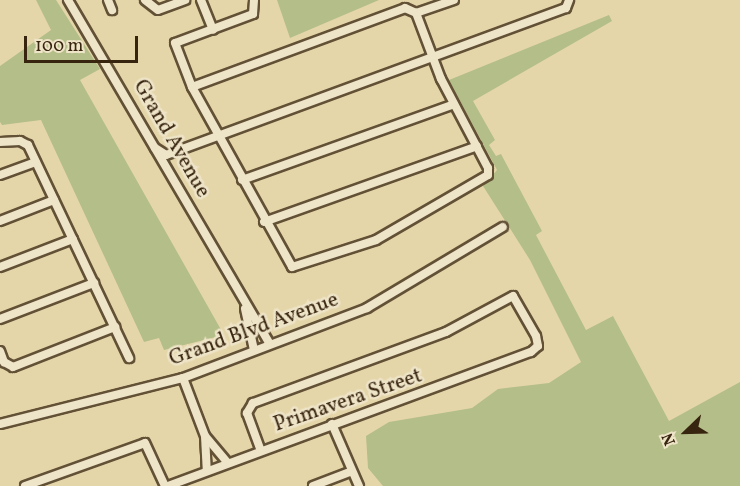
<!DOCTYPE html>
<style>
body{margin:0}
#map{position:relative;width:740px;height:486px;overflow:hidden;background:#e5d6aa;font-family:Vollkorn,serif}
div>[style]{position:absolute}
.green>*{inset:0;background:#b4be88}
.roads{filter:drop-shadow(2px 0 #635136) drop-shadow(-2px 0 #635136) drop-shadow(0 2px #635136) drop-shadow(0 -2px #635136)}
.minor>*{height:8px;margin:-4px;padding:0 4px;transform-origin:4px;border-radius:4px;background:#eee4c8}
span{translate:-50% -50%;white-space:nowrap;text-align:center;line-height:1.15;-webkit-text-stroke:5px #eee4c8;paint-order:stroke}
.street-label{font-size:21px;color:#382510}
.north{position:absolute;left:656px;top:402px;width:60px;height:60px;-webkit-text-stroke:4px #eee4c8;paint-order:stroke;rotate:247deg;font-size:16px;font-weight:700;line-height:24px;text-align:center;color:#382510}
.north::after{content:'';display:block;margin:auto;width:21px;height:27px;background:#382510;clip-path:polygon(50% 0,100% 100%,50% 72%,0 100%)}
.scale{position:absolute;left:24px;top:36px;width:114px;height:27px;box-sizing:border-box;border:3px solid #382510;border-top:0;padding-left:8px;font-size:18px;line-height:21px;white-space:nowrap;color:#382510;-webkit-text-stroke:4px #eee4c8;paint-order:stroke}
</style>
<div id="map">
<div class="green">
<div style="clip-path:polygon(36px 0,56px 0,100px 69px,80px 80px,224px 335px,164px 350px,159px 338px,144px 342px,41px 120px,2px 125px,0 122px,0 66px,51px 30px)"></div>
<div style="clip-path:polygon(277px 0,379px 0,290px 38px)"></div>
<div style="clip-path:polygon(609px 15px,612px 21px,473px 101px,495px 140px,489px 145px,496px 156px,501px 154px,542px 231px,536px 235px,586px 330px,613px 316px,669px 421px,740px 382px,740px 486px,383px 486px,368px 468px,366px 436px,389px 422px,472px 408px,498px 389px,549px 383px,581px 362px,530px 260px,483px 186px,497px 170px,449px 80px)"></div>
</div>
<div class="roads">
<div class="minor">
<div style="left:68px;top:0;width:399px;rotate:59.6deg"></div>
<div style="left:108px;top:0;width:11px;rotate:68deg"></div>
<div style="left:145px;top:0;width:16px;rotate:38deg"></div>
<div style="left:158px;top:10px;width:29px;rotate:-20deg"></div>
<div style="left:201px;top:0;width:32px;rotate:68deg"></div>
<div style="left:254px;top:0;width:14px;rotate:94deg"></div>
<div style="left:253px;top:14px;width:83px;rotate:159.6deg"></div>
<div style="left:175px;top:43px;width:47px;rotate:68.9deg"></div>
<div style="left:192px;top:87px;width:206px;rotate:60.9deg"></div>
<div style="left:292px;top:267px;width:88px;rotate:-17.8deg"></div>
<div style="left:376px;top:240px;width:129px;rotate:-30.1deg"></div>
<div style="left:488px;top:175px;width:7px;rotate:-90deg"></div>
<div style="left:488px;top:168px;width:101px;rotate:-117.8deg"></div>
<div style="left:441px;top:79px;width:71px;rotate:-110.7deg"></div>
<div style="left:416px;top:13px;width:40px;rotate:-18.9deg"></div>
<div style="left:192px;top:87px;width:227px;rotate:-20.3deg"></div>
<div style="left:405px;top:8px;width:12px;rotate:24deg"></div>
<div style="left:0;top:142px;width:20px;rotate:-3deg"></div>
<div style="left:20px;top:141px;width:9px;rotate:27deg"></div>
<div style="left:28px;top:145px;width:236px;rotate:64.6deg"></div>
<div style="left:155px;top:148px;width:13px;rotate:32deg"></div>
<div style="left:166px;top:155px;width:426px;rotate:-20.2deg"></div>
<div style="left:566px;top:8px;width:9px;rotate:-69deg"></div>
<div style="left:0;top:175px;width:38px;rotate:-20deg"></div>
<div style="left:242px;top:180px;width:225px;rotate:-19.7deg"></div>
<div style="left:0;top:221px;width:58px;rotate:-21.3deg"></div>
<div style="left:264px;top:222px;width:226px;rotate:-19.6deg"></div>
<div style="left:0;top:267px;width:78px;rotate:-21deg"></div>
<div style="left:245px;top:309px;width:42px;rotate:77.6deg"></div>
<div style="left:0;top:319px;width:101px;rotate:-21deg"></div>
<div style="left:0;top:351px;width:12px;rotate:70deg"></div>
<div style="left:4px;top:362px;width:10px;rotate:29deg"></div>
<div style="left:13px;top:367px;width:110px;rotate:-21.4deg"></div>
<div style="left:183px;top:378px;width:62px;rotate:69.2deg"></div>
<div style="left:205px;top:436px;width:35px;rotate:87deg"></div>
<div style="left:0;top:424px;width:189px;rotate:-14.1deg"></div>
<div style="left:183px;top:378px;width:197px;rotate:-20.8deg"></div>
<div style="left:367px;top:308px;width:158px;rotate:-30.8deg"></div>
<div style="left:332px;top:424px;width:68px;rotate:66.5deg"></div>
<div style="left:206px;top:437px;width:34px;rotate:50deg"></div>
<div style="left:25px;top:486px;width:127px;rotate:-19.7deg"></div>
<div style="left:145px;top:443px;width:47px;rotate:65.1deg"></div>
<div style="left:168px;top:486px;width:387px;rotate:-20.3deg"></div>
<div style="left:531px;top:352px;width:9px;rotate:-41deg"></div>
<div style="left:538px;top:346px;width:10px;rotate:-101deg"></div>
<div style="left:536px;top:336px;width:46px;rotate:-119.9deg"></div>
<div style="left:513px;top:296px;width:76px;rotate:151.8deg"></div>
<div style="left:446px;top:332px;width:206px;rotate:159.8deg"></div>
<div style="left:253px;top:403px;width:12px;rotate:121deg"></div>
<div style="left:247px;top:413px;width:40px;rotate:69.8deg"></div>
<div style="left:313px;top:486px;width:40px;rotate:-21deg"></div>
</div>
</div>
<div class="street-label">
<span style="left:171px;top:139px;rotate:60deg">Grand Avenue</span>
<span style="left:254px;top:330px;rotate:-20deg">Grand Blvd Avenue</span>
<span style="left:348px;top:401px;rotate:-19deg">Primavera Street</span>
</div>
<div class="north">N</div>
<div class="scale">100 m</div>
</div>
